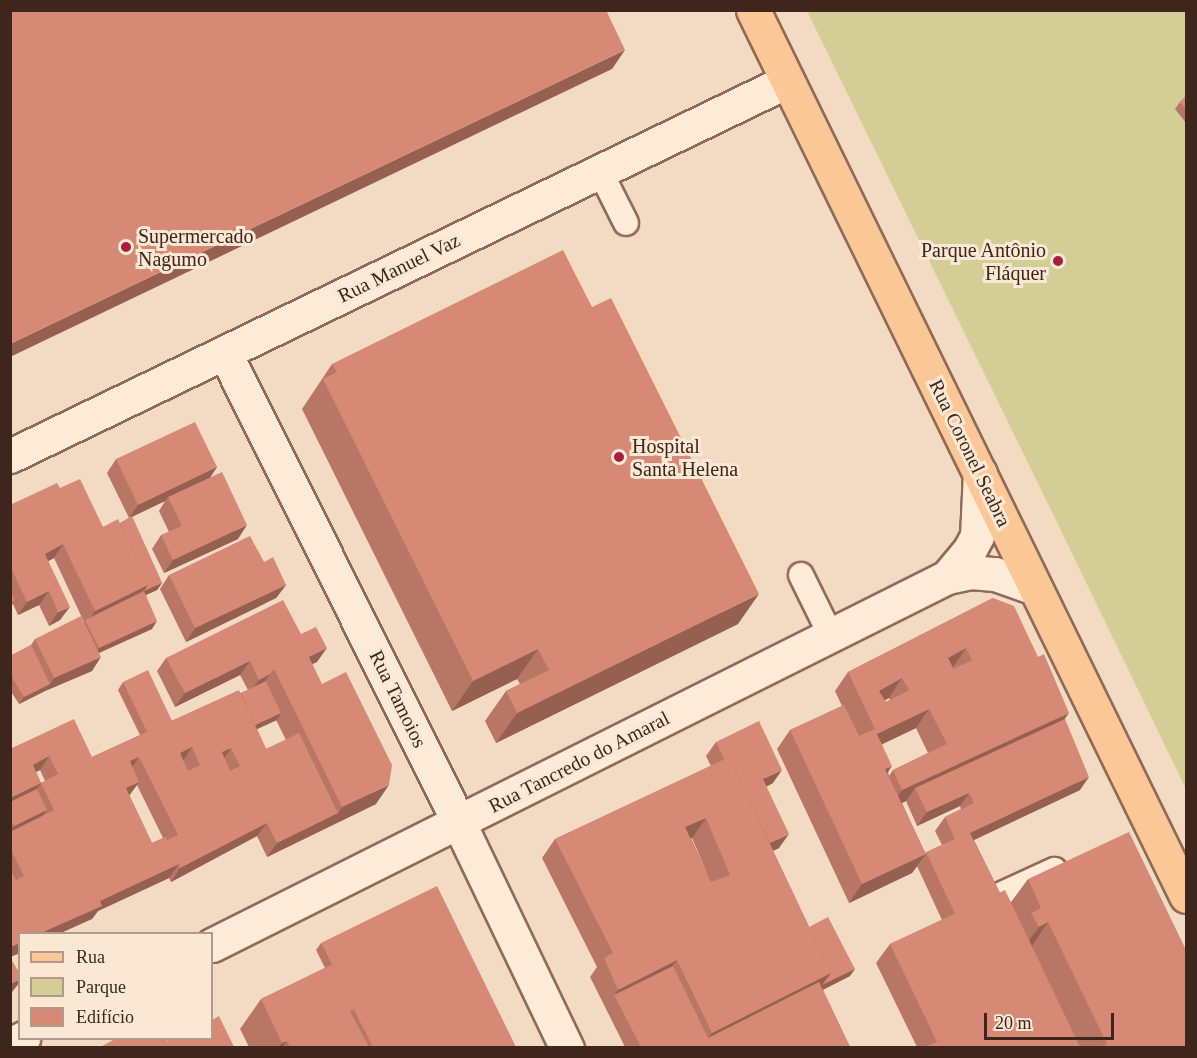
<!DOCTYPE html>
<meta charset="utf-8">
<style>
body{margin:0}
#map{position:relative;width:1197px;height:1058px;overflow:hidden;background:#f3dbc3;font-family:Georgia,serif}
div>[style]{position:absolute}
.green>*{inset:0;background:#d3ce95}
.roads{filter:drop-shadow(2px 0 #906a57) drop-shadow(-2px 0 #906a57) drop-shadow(0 2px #906a57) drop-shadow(0 -2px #906a57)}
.lane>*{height:24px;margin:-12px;padding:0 12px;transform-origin:12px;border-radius:12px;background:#fdead7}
.street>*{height:33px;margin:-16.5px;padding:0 16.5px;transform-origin:16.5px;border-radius:16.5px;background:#fdead7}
.secondary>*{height:33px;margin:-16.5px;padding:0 16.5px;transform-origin:16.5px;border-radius:16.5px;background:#fdead7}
.primary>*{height:33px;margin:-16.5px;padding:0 16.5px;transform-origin:16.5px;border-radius:16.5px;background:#fbc797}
.wall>*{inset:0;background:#b87664}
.shaded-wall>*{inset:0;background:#966051}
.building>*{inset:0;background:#d68974}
.dots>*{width:16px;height:16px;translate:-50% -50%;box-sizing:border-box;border:3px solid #fae7d4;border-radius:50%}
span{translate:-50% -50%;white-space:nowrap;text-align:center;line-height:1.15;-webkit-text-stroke:6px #fae7d4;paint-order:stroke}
.poi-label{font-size:20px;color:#3e261d}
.left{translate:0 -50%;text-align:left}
.right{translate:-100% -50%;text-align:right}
.street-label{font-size:20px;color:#3e261d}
.frame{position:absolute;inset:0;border:12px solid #3e261d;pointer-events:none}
.legend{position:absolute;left:18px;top:932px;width:195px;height:108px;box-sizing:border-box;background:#fae7d4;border:2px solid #af9a8b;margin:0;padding:8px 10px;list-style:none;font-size:18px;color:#3e261d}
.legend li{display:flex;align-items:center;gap:12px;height:30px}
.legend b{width:30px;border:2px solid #af9a8b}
.scale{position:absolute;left:984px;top:1013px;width:130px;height:27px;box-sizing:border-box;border:3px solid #3e261d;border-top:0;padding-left:8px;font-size:18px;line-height:21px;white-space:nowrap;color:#3e261d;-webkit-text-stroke:4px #fae7d4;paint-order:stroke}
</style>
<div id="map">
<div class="green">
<div style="clip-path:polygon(807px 11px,1186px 11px,1186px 789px,1052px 512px)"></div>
</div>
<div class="roads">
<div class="lane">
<div style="left:600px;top:171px;width:58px;rotate:63.4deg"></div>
<div style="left:801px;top:575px;width:68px;rotate:63.8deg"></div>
<div style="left:1005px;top:918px;width:17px;rotate:-115deg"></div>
<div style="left:998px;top:903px;width:8px;rotate:-76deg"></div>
<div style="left:1000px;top:895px;width:60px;rotate:-24.8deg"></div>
</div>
<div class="street">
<div style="left:225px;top:353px;width:525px;rotate:63.53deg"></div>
<div style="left:10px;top:456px;width:863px;rotate:-25.76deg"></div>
</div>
<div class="secondary">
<div style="left:947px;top:577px;width:34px;rotate:-50deg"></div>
<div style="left:969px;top:551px;width:17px;rotate:-62deg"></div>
<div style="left:977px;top:536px;width:63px;rotate:-87.3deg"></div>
<div style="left:459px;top:823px;width:250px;rotate:64.4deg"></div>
<div style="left:212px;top:945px;width:822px;rotate:-26.6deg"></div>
<div style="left:947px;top:577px;width:24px;rotate:-12deg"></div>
<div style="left:970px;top:572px;width:25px;rotate:5deg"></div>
<div style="left:995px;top:574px;width:42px;rotate:19.3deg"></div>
<div style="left:10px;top:1045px;width:15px;rotate:-28deg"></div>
</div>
<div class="primary">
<div style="left:753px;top:10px;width:986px;rotate:63.95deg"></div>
</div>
</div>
<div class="wall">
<div style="clip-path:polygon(1186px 96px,1186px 123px,1175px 109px,1180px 102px)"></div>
<div style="clip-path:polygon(332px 364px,738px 624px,496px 743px,485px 721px,506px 691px,520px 684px,517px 679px,452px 711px,302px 409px)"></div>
<div style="clip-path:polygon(116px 459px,217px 467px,209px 478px,238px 539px,164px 573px,152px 549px,161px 535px,169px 532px,159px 511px,165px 501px,132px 517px,162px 583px,157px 590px,146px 595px,152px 629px,99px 653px,92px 671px,45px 691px,19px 704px,10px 690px,10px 656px,31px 645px,35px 639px,84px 622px,54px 558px,48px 561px,60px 620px,49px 626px,39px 605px,18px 615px,13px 604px,10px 607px,10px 505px,60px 488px,103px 527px,120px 523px,129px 518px,107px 473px)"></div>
<div style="clip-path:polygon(264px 562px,286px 585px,276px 598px,186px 642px,160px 589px,169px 575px)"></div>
<div style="clip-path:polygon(evenodd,993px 598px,1065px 719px,1080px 790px,974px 840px,1000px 893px,1011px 902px,1028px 879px,1186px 1047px,917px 1047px,876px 963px,890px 944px,942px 920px,917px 866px,912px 873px,849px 903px,777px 749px,790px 730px,842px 706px,835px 691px,848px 672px,993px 598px,889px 698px,890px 700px,886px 702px,884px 700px,889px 698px,993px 598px,916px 728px,928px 753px,893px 770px,889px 776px,882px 744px,916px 728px,993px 598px,906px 801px,917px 826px,960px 806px,961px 809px,945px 817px,935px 831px,942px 845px,925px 853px,902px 803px,906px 801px)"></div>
<div style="clip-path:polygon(evenodd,301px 634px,317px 662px,312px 664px,376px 804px,267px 857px,257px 836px,171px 882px,169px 878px,98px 911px,92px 919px,20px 933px,20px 953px,10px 957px,10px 749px,92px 757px,140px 735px,118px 690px,123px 682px,172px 721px,248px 690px,240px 675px,175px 707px,157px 671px,166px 658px,301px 634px,276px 720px,286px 740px,266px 749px,257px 729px,276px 720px,301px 634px,40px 770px,45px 781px,41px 783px,36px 772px,40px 770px,301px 634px,137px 785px,163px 838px,152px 843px,129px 795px,137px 785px)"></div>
<div style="clip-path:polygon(evenodd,716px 742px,773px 783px,766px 787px,779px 848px,773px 851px,809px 927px,850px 976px,823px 990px,850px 1047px,625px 1047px,590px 977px,597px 967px,542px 858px,555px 839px,711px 766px,706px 756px,716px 742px,691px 838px,692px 838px,709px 878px,691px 838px)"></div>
<div style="clip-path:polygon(321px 943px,516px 1047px,249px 1047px,240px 1029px,261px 999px,325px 968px,316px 950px)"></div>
</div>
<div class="shaded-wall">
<div style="clip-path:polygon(625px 50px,612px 69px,10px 357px,10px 344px)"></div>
<div style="clip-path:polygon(217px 467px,208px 481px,168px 497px,165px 501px,129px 518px,138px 505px)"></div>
<div style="clip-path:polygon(247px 525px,238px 539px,164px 573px,173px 560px)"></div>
<div style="clip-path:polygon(63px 544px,54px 558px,36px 568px,45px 554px)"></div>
<div style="clip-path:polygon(162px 583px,157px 590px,139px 598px,144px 591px)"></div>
<div style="clip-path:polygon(148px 585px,139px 598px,87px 623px,95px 611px)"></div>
<div style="clip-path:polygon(286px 585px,276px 598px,186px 642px,195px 628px)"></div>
<div style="clip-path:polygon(49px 591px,39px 605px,18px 615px,27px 602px)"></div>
<div style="clip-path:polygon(759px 594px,738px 624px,496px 743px,517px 713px)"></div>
<div style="clip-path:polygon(70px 607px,60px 620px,49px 626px,58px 612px)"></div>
<div style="clip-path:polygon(157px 621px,152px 629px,94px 655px,99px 648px)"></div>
<div style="clip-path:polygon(327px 648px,317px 662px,280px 679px,276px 672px)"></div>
<div style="clip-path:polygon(966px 648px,953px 667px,948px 658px)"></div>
<div style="clip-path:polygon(538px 649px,517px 679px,452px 711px,473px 681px)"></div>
<div style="clip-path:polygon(101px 657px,92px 671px,45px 691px,19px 704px,24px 697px,50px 684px,54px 678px)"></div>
<div style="clip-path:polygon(250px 661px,240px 675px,175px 707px,185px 693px)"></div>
<div style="clip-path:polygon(270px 674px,261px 688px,249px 693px,259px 680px)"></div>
<div style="clip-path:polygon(902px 678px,889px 698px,866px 711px,879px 691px)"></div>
<div style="clip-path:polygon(929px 709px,916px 728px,864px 753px,877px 734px)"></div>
<div style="clip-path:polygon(281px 713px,277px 720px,244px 735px,249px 728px)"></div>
<div style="clip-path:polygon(1069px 713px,1055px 732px,915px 788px,906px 801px,889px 809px,902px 790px)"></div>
<div style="clip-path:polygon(192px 747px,183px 761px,180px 753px)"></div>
<div style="clip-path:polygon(231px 748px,222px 762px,222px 752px)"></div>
<div style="clip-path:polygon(49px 756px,40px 770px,23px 778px,33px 765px)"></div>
<div style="clip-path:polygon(139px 757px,130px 770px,130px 761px)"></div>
<div style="clip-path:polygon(892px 766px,879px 786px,885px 769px)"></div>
<div style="clip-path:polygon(782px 770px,773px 783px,753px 793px,763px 779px)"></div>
<div style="clip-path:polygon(1089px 777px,1080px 790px,961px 846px,970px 833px)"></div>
<div style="clip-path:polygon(139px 782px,129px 796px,126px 788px)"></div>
<div style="clip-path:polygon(41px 783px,32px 796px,10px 807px,10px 798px)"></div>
<div style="clip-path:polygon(389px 785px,376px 804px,267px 857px,277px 843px,338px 813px,342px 807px)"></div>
<div style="clip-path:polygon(969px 793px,960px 806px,917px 826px,927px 812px)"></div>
<div style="clip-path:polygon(47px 810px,42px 817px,10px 832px,14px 826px)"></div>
<div style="clip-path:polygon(706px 818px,692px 838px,672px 846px,685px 827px)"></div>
<div style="clip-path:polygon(267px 823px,257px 836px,171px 882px,180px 868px)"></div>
<div style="clip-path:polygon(789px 834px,779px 848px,755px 859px,764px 846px)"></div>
<div style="clip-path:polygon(926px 854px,912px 873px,849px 903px,862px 884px)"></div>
<div style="clip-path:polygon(179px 864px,169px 878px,98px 911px,92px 919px,61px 933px,41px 933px,100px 901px)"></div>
<div style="clip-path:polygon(1048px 922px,1032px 946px,1022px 950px,1039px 927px)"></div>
<div style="clip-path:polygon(20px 943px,20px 953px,10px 957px,10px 950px,13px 946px)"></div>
<div style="clip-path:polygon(677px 960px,663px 979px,614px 995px,618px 990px)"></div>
<div style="clip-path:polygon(855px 969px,850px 976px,708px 1047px,702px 1047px,712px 1033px,831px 973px)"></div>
<div style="clip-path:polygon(20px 979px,20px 982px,12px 992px,10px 993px,10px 984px)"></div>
<div style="clip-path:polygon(287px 1041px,283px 1047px,279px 1047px,282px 1043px)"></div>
</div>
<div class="building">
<div style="clip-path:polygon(10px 10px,606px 10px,625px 50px,10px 344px)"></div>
<div style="clip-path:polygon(1186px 96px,1186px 110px,1180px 102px)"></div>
<div style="clip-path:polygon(563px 250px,592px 307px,611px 298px,759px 594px,517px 713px,506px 691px,549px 670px,538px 649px,473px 681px,323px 379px,337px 372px,332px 364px)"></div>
<div style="clip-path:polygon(195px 422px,217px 467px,138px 505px,116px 459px)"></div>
<div style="clip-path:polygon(222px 472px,247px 525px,173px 560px,161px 535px,182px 526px,168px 497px)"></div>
<div style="clip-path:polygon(80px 479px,103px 527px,118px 519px,148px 585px,95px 611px,63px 544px,45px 554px,70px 607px,58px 612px,49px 591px,27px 602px,10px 566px,10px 505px,57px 483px,60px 488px)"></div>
<div style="clip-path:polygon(132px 516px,162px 583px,144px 591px,148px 585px,120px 523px)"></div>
<div style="clip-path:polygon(250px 536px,264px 562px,273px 557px,286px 585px,195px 628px,169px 575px)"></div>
<div style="clip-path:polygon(10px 590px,15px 600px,10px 603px)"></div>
<div style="clip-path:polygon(144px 591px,157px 621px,99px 648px,85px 620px)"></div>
<div style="clip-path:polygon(evenodd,993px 598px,1014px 606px,1038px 657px,1044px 654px,1069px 713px,902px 790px,893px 770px,947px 744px,929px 709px,877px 734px,892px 766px,885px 769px,926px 854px,862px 884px,790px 730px,844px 705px,859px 736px,875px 729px,848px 672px,993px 598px,966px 648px,972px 660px,953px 669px,948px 658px,966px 648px,993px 598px,902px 678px,909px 690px,886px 702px,879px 691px,902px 678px)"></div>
<div style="clip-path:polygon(283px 600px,301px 634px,316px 627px,327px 648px,309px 657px,307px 653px,274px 669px,270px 674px,259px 680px,250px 661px,185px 693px,166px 658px)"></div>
<div style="clip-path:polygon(81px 616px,101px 657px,54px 678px,35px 639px)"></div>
<div style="clip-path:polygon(31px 645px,50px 684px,24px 697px,10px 674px,10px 656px)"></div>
<div style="clip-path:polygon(307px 653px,322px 684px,346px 672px,392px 765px,389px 785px,342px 807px,274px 669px)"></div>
<div style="clip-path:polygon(148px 670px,172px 721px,147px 732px,123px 682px)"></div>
<div style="clip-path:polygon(266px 681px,281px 713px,255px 725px,241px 693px)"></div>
<div style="clip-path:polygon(evenodd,239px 690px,266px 749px,299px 733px,338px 813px,277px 843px,267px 823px,180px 868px,179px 864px,100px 901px,102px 906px,41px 933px,20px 933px,20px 943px,13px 946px,10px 941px,10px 869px,16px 880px,24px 876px,10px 848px,10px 832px,54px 810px,41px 783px,10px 798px,10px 749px,74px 719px,92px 757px,239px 690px,192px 747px,200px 765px,188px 771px,180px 753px,192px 747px,239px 690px,231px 748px,240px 766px,230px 771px,222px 752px,231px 748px,239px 690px,49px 756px,58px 774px,41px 783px,33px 765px,49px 756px,239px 690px,139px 757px,178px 835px,167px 840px,166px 837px,152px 843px,126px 788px,139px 782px,130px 761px,139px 757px)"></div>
<div style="clip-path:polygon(1065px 719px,1089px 777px,970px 833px,1000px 893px,955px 914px,926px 852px,955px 839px,945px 817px,974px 803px,969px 793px,927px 812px,915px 788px)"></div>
<div style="clip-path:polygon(759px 721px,782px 770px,763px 779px,789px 834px,770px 843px,729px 757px,724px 759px,716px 742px)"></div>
<div style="clip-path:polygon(evenodd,729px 757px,831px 973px,712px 1033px,677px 960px,618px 990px,604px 958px,613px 953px,555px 839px,729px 757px,706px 818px,730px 875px,711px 882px,685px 827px,706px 818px)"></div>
<div style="clip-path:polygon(37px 789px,47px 810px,14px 826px,10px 819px,10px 802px)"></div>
<div style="clip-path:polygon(1129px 832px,1186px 950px,1186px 1047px,1100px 1047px,1107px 1044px,1048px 922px,1039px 927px,1031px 913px,1041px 908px,1028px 879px)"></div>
<div style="clip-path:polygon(437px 886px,516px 1047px,373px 1047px,354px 1010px,356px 1008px,333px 964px,332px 964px,321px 943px)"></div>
<div style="clip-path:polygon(1005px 890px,1080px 1047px,925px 1047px,937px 1042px,890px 944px)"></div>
<div style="clip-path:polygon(828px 917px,855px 969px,822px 985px,831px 973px,809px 927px)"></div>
<div style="clip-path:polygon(10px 957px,20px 974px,20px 979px,10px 984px)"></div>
<div style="clip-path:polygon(333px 964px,356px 1008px,350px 1011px,369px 1047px,290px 1047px,287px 1041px,282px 1043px,261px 999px)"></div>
<div style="clip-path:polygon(673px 966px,708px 1038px,819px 982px,850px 1047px,641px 1047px,614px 995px)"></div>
<div style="clip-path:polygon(219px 1016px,234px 1047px,170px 1047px,167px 1041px,171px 1038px,212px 1038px,212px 1020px)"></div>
<div style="clip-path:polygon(117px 1038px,166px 1038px,170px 1047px,103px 1047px,102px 1046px)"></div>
</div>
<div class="dots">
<div style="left:126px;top:247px;background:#a71f3b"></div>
<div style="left:1058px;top:261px;background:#a71f3b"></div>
<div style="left:619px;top:457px;background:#a71f3b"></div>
</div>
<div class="poi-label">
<span class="left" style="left:138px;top:248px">Supermercado<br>Nagumo</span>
<span class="right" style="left:1046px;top:262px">Parque Antônio<br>Fláquer</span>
<span class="left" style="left:632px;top:458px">Hospital<br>Santa Helena</span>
</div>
<div class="street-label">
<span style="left:399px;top:268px;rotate:-26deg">Rua Manuel Vaz</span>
<span style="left:970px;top:453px;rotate:64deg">Rua Coronel Seabra</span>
<span style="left:398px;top:699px;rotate:64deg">Rua Tamoios</span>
<span style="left:579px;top:762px;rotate:-27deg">Rua Tancredo do Amaral</span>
</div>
<div class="frame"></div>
<ul class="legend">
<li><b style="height:8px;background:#fbc797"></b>Rua</li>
<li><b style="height:16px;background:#d3ce95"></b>Parque</li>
<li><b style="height:16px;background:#d68974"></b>Edifício</li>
</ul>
<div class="scale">20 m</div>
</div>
